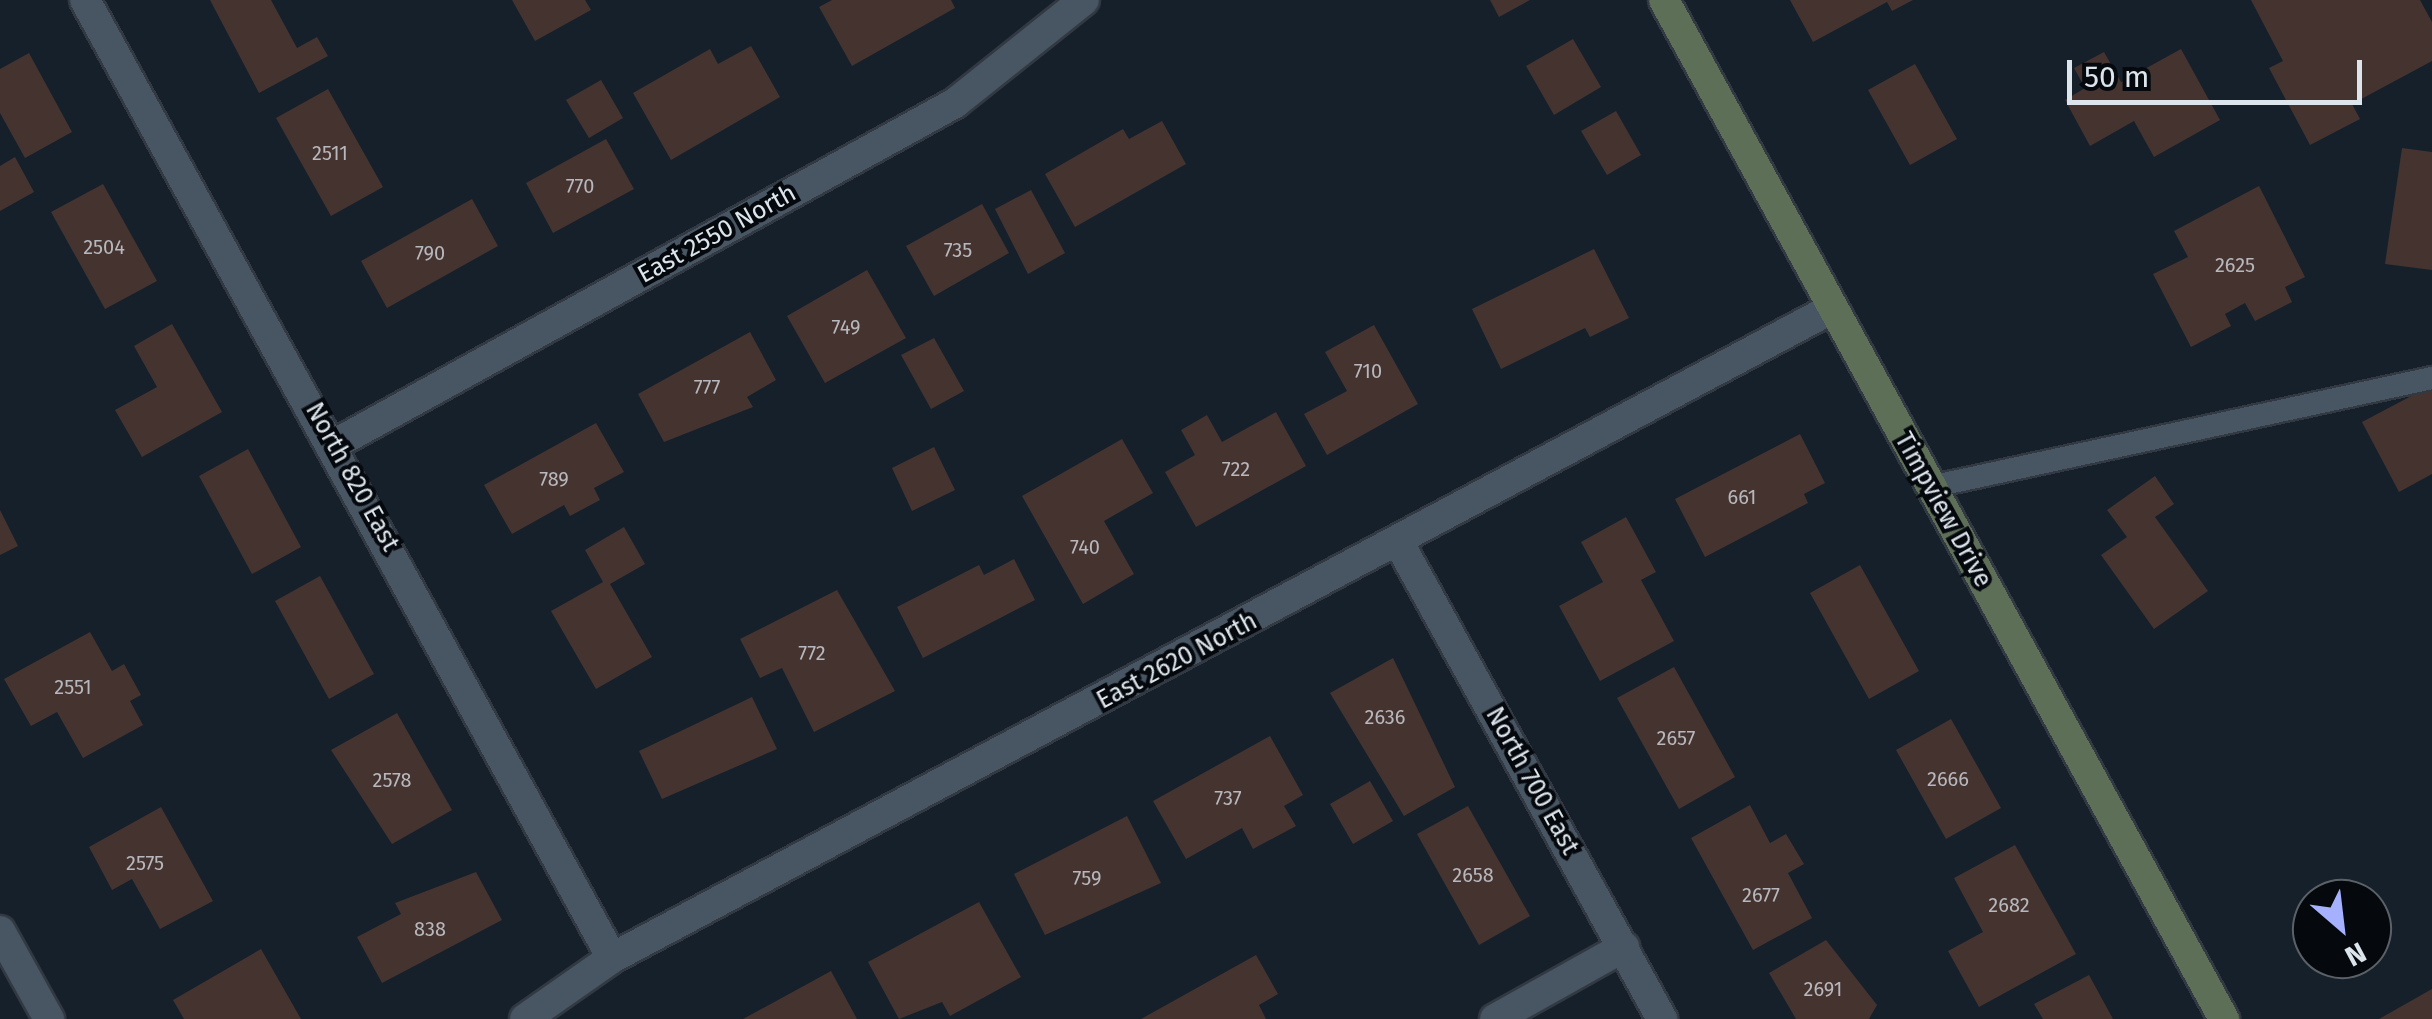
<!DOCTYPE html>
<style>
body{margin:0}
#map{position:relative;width:2432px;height:1019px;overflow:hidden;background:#15202b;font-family:"Fira Sans",sans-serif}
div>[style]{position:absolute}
.building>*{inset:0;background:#453330}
.roads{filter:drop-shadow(2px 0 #323943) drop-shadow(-2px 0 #323943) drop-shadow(0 2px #323943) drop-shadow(0 -2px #323943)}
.lane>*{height:22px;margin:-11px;padding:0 11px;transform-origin:11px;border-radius:11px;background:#485562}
.street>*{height:30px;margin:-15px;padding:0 15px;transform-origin:15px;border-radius:15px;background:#485562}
.secondary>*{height:30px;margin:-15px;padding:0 15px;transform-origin:15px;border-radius:15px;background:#5e6f58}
span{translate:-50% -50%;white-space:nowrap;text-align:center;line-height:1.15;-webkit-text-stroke:8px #05090e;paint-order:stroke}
.number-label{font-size:20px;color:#b7b8bd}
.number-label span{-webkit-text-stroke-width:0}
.street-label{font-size:25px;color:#dde5ec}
.north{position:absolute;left:2292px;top:879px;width:100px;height:100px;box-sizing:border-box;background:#05090e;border:2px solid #5b6167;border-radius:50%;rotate:152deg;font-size:28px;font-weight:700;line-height:40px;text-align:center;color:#dde5ec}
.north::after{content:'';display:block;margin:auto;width:35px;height:45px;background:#a5b1fc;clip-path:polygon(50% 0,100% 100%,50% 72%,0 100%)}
.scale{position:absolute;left:2067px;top:60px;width:295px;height:45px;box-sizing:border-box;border:5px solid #dde5ec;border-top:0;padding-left:12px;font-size:30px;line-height:35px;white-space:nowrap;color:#dde5ec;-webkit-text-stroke:8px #05090e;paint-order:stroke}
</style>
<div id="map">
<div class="building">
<div style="clip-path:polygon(210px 0,271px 0,297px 48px,317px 37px,328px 56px,259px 93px)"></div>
<div style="clip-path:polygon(512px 0,585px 0,591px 10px,535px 41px)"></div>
<div style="clip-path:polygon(832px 0,951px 0,955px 8px,852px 66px,819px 7px)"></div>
<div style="clip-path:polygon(1490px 0,1530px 0,1499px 17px)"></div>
<div style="clip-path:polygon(1790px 0,1913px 0,1892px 11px,1887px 2px,1813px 42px)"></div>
<div style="clip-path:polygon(2251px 0,2420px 0,2432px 22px,2432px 61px,2352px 104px,2360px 119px,2310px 145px,2269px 68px,2283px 61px)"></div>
<div style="clip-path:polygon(1573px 39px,1601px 87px,1554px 115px,1526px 66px)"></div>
<div style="clip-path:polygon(751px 46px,780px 97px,671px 160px,633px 93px,710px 49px,718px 64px)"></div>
<div style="clip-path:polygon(2181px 49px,2220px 120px,2154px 157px,2134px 121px,2090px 146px,2065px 100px,2085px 88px,2074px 68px,2104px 52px,2121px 82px)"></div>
<div style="clip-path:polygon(29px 53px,72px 132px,25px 158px,0 113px,0 69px)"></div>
<div style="clip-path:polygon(1915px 64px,1957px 139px,1910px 165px,1868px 90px)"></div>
<div style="clip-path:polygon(601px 80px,623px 118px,589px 138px,566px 100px)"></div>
<div style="clip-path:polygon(328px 89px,383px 187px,331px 216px,276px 118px)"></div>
<div style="clip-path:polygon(1616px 111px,1641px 155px,1607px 175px,1581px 131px)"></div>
<div style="clip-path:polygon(1162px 121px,1186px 164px,1075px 227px,1045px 174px,1123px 129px,1129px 139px)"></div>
<div style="clip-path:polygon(606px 139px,634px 189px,553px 233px,526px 183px)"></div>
<div style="clip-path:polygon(2402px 148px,2432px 152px,2432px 270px,2385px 264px)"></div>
<div style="clip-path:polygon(15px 157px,34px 192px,0 211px,0 166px)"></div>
<div style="clip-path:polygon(103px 184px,157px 281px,105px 309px,51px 212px)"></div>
<div style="clip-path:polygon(2259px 186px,2305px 277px,2285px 287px,2292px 302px,2255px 321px,2245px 303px,2225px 314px,2231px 326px,2191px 347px,2153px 274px,2188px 257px,2174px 231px)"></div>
<div style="clip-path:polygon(1031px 190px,1065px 253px,1028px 274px,995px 209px)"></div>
<div style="clip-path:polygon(472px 199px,498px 246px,387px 308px,361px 261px)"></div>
<div style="clip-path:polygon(982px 204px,1009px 253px,934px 296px,906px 246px)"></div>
<div style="clip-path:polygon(1594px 249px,1629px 318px,1590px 337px,1585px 328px,1501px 369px,1472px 309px)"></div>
<div style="clip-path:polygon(867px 270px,906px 338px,825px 383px,787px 316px)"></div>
<div style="clip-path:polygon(172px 324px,222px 412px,142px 457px,115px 410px,157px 387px,134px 346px)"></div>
<div style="clip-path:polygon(1374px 325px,1418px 404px,1327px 455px,1304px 414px,1347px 391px,1325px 352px)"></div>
<div style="clip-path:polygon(750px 332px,776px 380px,747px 397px,753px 407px,664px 442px,638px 394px)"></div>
<div style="clip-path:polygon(934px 338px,964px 391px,931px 409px,901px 355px)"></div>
<div style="clip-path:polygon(2432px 385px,2432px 474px,2399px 492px,2362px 422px)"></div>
<div style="clip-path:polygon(1276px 412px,1306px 466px,1196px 527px,1165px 472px,1195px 455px,1181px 430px,1207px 415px,1222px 442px)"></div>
<div style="clip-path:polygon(596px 423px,624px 472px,594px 488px,600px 500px,570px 516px,564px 505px,512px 534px,484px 485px)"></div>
<div style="clip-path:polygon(1800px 434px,1825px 483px,1804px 494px,1808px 503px,1705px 557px,1675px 499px)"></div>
<div style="clip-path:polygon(1122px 439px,1153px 493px,1104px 521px,1134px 574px,1083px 604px,1022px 496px)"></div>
<div style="clip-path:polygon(934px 447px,955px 490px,912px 511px,892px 468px)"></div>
<div style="clip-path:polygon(248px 449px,301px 547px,252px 574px,199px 476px)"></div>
<div style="clip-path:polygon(2155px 476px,2174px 504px,2155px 517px,2208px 591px,2154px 629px,2101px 555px,2127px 537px,2107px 510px)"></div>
<div style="clip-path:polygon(0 510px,18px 546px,0 555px)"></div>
<div style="clip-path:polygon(1626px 517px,1656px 572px,1641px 580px,1674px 641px,1600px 681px,1559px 606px,1603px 582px,1581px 542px)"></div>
<div style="clip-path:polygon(624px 527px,645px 564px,610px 584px,652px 657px,596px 689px,551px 611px,603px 582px,585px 550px)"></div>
<div style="clip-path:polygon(1014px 559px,1035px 600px,923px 658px,897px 607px,979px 565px,984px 575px)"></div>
<div style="clip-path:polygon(1860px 565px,1919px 671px,1869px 699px,1810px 593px)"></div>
<div style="clip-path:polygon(320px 576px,374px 674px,329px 699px,275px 601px)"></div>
<div style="clip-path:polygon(837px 590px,895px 691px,814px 732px,782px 668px,760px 678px,740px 639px)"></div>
<div style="clip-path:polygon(90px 632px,112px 671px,124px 664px,141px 695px,130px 701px,143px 725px,83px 758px,57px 712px,31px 726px,4px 679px)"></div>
<div style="clip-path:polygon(1393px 658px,1455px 787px,1404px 816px,1330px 693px)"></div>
<div style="clip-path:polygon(1674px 667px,1735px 777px,1679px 809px,1617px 698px)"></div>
<div style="clip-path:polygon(752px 697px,777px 749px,662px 799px,639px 751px)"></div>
<div style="clip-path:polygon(397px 713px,452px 810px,392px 844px,331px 750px)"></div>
<div style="clip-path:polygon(1951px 719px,2001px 808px,1946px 839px,1896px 750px)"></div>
<div style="clip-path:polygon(1270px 736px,1303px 795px,1284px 806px,1296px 826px,1253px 849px,1242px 828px,1186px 859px,1153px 801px)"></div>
<div style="clip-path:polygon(1370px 781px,1393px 821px,1353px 844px,1330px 804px)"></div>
<div style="clip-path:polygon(1750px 805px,1770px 843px,1786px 834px,1804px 864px,1788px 873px,1812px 918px,1753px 950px,1691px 838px)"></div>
<div style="clip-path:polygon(1468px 806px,1530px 916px,1479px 945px,1417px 834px)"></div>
<div style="clip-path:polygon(161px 807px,213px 901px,160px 929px,132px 879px,112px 890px,89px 847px)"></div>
<div style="clip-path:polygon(1127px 816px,1161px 883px,1045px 935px,1014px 874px)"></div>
<div style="clip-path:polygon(2015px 845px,2076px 954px,1979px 1007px,1948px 951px,1983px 932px,1954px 878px)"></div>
<div style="clip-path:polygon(476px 872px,502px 920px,382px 983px,357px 937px,401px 914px,395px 903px)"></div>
<div style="clip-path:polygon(979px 902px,1021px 977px,950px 1016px,942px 1002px,899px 1019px,868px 962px)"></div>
<div style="clip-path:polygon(1826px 940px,1877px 1005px,1869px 1019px,1796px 1019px,1769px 973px)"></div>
<div style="clip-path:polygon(261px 949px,301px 1019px,184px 1019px,173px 1000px)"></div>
<div style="clip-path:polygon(1256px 955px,1278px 994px,1259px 1005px,1266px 1019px,1141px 1019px)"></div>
<div style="clip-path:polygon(831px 971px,857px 1019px,743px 1019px)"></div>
<div style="clip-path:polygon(2089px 975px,2113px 1019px,2043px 1019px,2034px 1004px)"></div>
<div style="clip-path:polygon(2432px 989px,2432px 1019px,2379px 1019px)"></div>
</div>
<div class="roads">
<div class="lane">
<div style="left:1930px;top:487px;width:514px;rotate:-12.25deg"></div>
</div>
<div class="street">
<div style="left:85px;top:0;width:1093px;rotate:61.18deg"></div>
<div style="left:335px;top:444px;width:708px;rotate:-28.81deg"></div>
<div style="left:955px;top:103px;width:165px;rotate:-38.6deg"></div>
<div style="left:1400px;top:545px;width:542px;rotate:61.07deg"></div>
<div style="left:0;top:931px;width:101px;rotate:60.9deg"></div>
<div style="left:525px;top:1019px;width:106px;rotate:-35deg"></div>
<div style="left:612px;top:958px;width:1383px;rotate:-28.03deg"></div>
<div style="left:1495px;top:1019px;width:148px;rotate:-29.2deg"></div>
</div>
<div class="secondary">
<div style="left:1664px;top:0;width:1163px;rotate:61.21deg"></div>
</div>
</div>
<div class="number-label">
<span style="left:330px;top:153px">2511</span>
<span style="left:580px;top:186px">770</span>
<span style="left:104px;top:247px">2504</span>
<span style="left:958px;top:250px">735</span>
<span style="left:430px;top:253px">790</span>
<span style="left:2235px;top:265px">2625</span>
<span style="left:846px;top:327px">749</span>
<span style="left:1368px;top:371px">710</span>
<span style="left:707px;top:387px">777</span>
<span style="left:1236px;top:469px">722</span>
<span style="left:554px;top:479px">789</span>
<span style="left:1742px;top:497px">661</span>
<span style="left:1085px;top:547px">740</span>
<span style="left:812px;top:653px">772</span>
<span style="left:73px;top:687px">2551</span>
<span style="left:1385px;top:717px">2636</span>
<span style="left:1676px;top:738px">2657</span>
<span style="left:1948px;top:779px">2666</span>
<span style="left:392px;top:780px">2578</span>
<span style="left:1228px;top:798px">737</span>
<span style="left:145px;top:863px">2575</span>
<span style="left:1473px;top:875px">2658</span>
<span style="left:1087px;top:878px">759</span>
<span style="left:1761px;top:895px">2677</span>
<span style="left:2009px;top:905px">2682</span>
<span style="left:430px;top:929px">838</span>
<span style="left:1823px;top:989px">2691</span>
</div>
<div class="street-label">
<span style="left:717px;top:234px;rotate:-29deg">East 2550 North</span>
<span style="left:352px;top:477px;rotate:61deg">North 820 East</span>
<span style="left:1943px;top:510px;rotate:61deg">Timpview Drive</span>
<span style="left:1177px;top:661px;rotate:-28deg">East 2620 North</span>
<span style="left:1532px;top:781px;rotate:61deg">North 700 East</span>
</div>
<div class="north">N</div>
<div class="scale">50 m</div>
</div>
